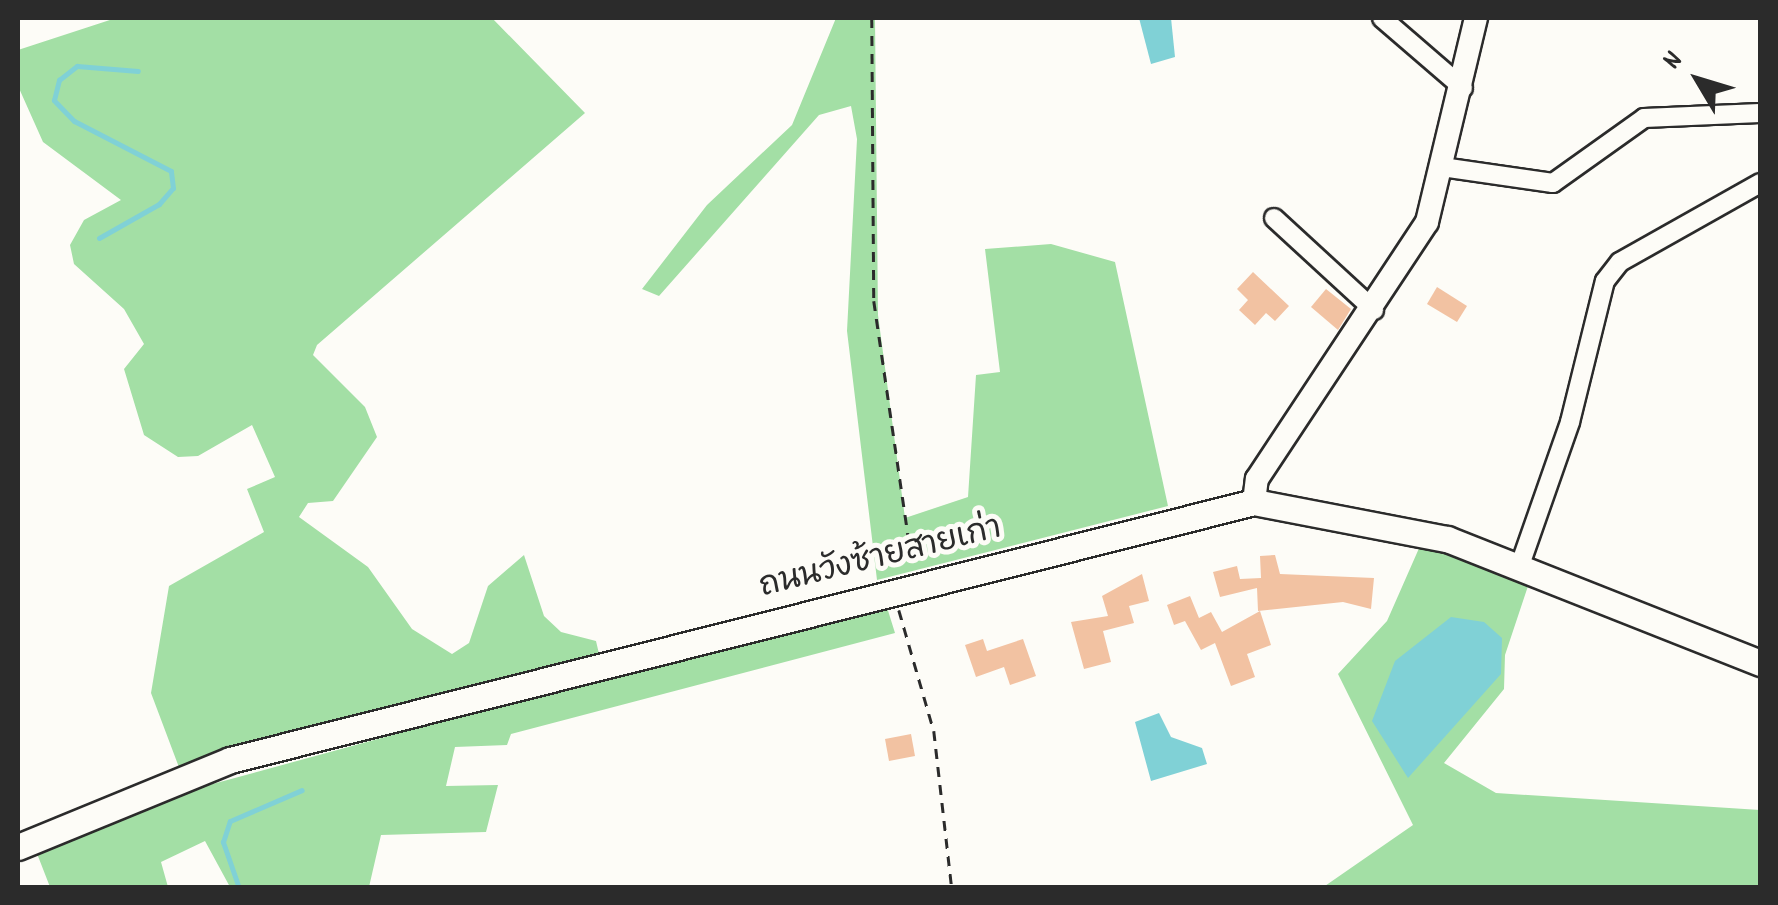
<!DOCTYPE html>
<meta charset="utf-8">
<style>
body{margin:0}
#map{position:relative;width:1778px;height:905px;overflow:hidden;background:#fdfcf7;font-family:Dekko,"Playpen Sans Thai",sans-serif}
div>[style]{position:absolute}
.green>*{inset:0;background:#a3dfa5}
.water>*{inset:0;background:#80d1d6}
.stream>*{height:5px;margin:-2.5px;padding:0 2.5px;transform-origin:2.5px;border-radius:2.5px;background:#80d1d6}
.building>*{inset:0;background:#f2c2a2}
.path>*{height:2.5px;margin-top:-1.25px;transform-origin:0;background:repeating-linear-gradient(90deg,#2b2b2b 0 10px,transparent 0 18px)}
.roads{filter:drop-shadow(2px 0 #2b2b2b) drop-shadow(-2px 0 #2b2b2b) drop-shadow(0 2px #2b2b2b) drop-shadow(0 -2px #2b2b2b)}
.minor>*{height:18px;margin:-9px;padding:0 9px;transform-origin:9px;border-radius:9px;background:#fdfcf7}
.tertiary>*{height:22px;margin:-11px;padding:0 11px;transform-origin:11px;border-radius:11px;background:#fdfcf7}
.secondary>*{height:25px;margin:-12.5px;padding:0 12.5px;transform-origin:12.5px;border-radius:12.5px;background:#fdfcf7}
span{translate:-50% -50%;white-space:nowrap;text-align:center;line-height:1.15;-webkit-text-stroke:10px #fdfcf7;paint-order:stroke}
.street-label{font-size:32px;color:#2b2b2b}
.frame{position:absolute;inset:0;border:20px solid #2b2b2b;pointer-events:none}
.north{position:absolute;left:1648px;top:30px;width:100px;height:100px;-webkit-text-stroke:8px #fdfcf7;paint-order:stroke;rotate:308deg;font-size:28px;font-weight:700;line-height:40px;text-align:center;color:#2b2b2b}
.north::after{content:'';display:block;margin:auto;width:35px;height:45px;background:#2b2b2b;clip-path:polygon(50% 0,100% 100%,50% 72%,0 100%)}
</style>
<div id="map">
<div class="green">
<div style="clip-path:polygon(116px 18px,492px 18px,585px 113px,317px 345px,313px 355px,365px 407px,377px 437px,333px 501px,308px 503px,299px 517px,368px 567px,412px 629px,452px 654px,469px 643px,488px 586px,524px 555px,544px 616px,561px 632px,596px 641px,600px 658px,180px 770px,151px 693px,169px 586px,264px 532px,247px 489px,275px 477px,252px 425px,198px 456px,178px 457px,144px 435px,124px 369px,144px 344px,124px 309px,74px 264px,70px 245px,84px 220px,121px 200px,43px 142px,18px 86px,18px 50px)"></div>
<div style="clip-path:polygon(836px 18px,875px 18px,878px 315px,905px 518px,968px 497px,976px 375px,1000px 372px,985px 249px,1051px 244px,1115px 262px,1168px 506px,877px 580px,847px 331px,857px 139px,851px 106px,819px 115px,659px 296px,642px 289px,707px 205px,792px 125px)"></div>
<div style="clip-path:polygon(1420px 546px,1530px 580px,1505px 655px,1504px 689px,1444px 763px,1496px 793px,1760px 810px,1760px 887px,1322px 888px,1413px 825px,1338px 674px,1387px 621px)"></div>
<div style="clip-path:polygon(885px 601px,895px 633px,511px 734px,507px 745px,455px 747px,446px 786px,498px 785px,486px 832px,381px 835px,369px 887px,230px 887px,205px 841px,161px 862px,168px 887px,50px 887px,36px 851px,161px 798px)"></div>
</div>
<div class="water">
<div style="clip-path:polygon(1139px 18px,1171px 18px,1175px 57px,1151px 64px)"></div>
<div style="clip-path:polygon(1451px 617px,1484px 622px,1502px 638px,1501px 674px,1408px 778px,1372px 721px,1395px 661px)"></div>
<div style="clip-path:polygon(1159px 713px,1171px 737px,1202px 748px,1207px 764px,1151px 781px,1135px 722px)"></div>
</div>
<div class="stream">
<div style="left:99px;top:238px;width:69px;rotate:-29.5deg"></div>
<div style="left:159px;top:204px;width:21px;rotate:-49deg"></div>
<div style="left:173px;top:188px;width:17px;rotate:-97deg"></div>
<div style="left:171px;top:171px;width:109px;rotate:-152.7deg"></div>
<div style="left:74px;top:121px;width:29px;rotate:-134deg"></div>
<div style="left:54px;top:100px;width:21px;rotate:-76deg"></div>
<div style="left:59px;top:80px;width:23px;rotate:-38deg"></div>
<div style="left:77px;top:66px;width:61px;rotate:4.7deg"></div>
<div style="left:239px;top:888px;width:49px;rotate:-109.2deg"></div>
<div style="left:223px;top:842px;width:22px;rotate:-72deg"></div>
<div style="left:230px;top:821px;width:78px;rotate:-23.3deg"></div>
</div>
<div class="building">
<div style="clip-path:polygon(1253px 272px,1289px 306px,1275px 321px,1266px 313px,1255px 325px,1239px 310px,1248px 300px,1237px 289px)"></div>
<div style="clip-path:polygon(1437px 287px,1467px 306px,1457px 322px,1427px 304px)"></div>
<div style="clip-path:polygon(1326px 289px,1351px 309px,1338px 330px,1311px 307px)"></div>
<div style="clip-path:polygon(1275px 555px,1280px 574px,1374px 578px,1371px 609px,1343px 602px,1258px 611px,1257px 588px,1220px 597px,1213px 572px,1237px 566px,1240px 579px,1261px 578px,1260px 556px)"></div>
<div style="clip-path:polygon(1142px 574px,1149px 601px,1129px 606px,1134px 623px,1103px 631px,1111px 662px,1084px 669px,1071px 622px,1108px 616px,1102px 596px)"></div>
<div style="clip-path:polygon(1190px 596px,1199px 618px,1211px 612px,1222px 632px,1260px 611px,1271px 645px,1247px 654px,1255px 677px,1231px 686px,1215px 643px,1201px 650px,1185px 621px,1174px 625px,1167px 605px)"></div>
<div style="clip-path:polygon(983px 639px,987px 651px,1023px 639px,1036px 676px,1010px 685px,1004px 667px,976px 677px,965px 645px)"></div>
<div style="clip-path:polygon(911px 734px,915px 756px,889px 761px,885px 739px)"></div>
</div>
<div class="path">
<div style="left:872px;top:18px;width:283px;rotate:89.6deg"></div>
<div style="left:874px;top:301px;width:269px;rotate:81.7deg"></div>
<div style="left:899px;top:610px;width:126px;rotate:73.9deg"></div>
<div style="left:934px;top:731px;width:158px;rotate:83.5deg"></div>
</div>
<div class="roads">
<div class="minor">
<div style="left:1382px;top:18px;width:107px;rotate:40.8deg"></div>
<div style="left:1442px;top:167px;width:112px;rotate:8.2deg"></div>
<div style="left:1553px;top:183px;width:112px;rotate:-35.5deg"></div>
<div style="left:1644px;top:118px;width:116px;rotate:-2.5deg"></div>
<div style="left:1274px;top:218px;width:136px;rotate:42.6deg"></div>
<div style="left:1520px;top:565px;width:151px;rotate:-70.7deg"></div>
<div style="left:1570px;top:422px;width:145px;rotate:-76.1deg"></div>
<div style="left:1605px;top:281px;width:24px;rotate:-52deg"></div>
<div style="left:1620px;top:262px;width:161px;rotate:-29.4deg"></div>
</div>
<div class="tertiary">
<div style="left:1254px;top:502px;width:23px;rotate:-83deg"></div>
<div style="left:1257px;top:479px;width:308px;rotate:-56.5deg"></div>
<div style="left:1427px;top:222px;width:210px;rotate:-76.5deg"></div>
</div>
<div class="secondary">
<div style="left:18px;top:847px;width:229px;rotate:-22.3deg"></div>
<div style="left:230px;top:760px;width:1056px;rotate:-14.14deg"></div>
<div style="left:1254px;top:502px;width:197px;rotate:10.9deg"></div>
<div style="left:1447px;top:539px;width:337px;rotate:21.6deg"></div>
</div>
</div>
<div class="street-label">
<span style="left:881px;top:560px;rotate:-14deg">ถนนวังซ้ายสายเก่า</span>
</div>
<div class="frame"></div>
<div class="north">N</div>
</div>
